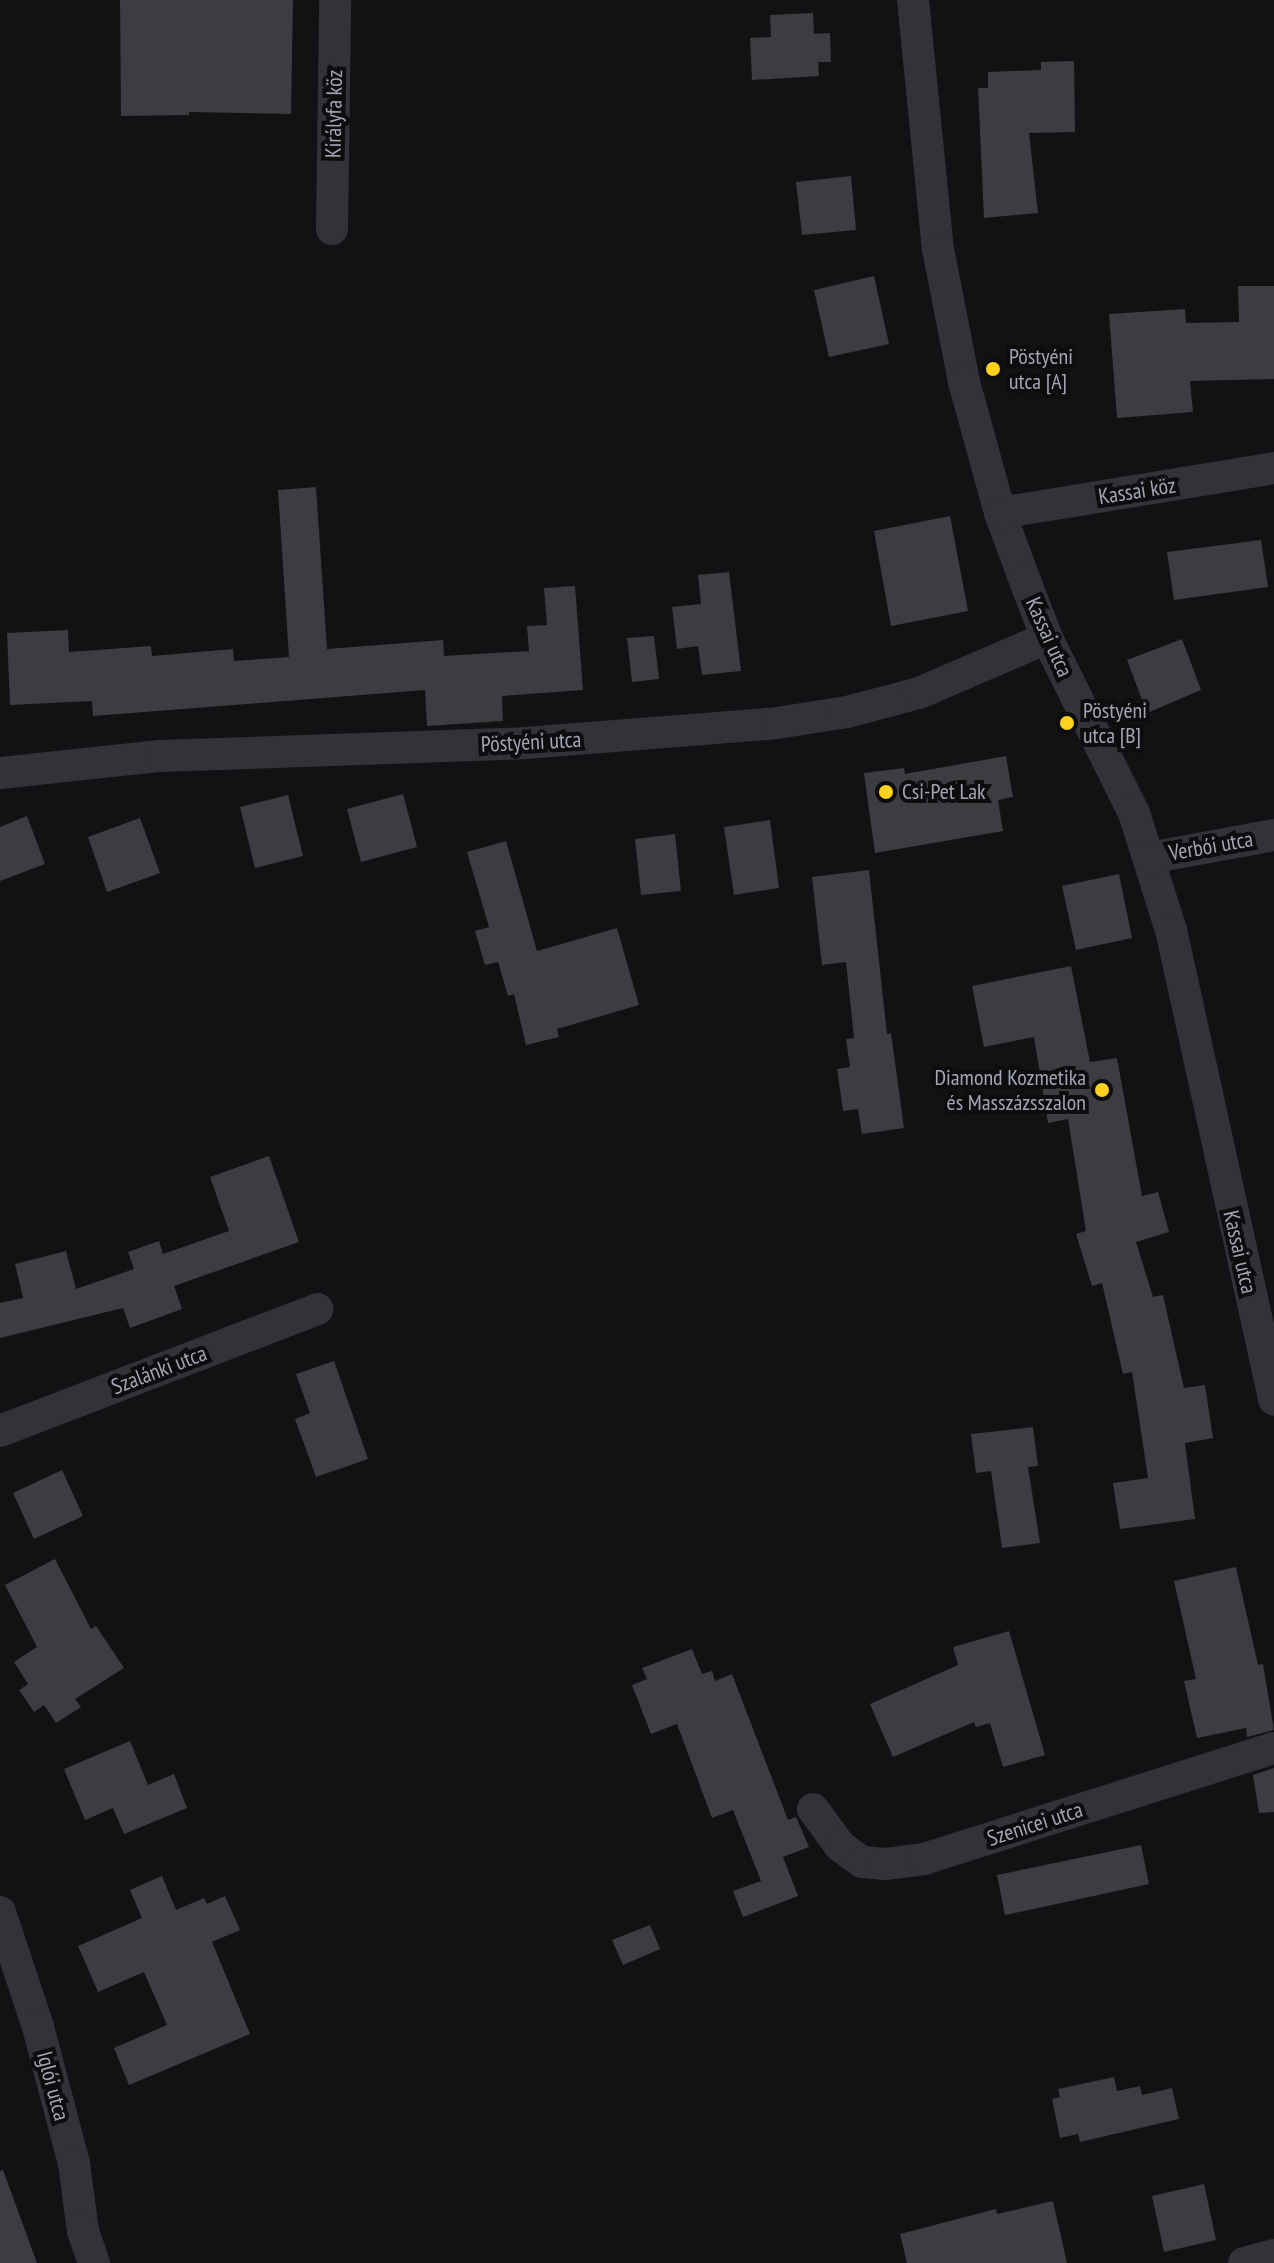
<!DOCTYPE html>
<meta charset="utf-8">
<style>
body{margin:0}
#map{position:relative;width:1274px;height:2263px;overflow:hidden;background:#121214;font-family:"PT Sans Narrow",sans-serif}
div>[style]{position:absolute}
.building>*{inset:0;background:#3c3c41}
.minor>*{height:32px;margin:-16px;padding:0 16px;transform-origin:16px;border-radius:16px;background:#323339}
.dots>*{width:22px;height:22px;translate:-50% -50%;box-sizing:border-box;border:4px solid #0d0d0e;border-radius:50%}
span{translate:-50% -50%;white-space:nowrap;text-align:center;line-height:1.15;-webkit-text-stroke:8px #0d0d0e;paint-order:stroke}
.street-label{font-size:22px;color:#a2a5b5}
.poi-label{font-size:22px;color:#a2a5b5}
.left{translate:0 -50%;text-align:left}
.right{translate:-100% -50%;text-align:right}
</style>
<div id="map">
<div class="building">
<div style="clip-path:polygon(120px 0,293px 0,291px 114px,189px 112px,189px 115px,121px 116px)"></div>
<div style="clip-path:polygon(813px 13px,814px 34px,830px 33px,831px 62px,818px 62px,819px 76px,752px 80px,750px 38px,771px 37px,770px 15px)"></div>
<div style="clip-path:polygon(1074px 61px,1075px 132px,1029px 133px,1038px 213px,984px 218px,978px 88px,988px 88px,988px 72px,1041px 70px,1041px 62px)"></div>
<div style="clip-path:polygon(851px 176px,856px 230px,802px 235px,796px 182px)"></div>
<div style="clip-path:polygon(874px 276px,889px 344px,829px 357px,814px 290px)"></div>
<div style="clip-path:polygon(1238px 286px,1274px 286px,1274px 379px,1190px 381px,1193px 412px,1117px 418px,1109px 314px,1185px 309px,1186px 323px,1239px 322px)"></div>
<div style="clip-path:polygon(316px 487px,327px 649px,443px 640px,444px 656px,529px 651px,527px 626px,547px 625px,544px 588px,575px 586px,583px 690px,502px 696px,503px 721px,427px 726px,425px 690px,93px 716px,92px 701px,10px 705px,7px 633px,68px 630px,69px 652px,151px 646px,152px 656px,233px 649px,234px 661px,289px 657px,278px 490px)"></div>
<div style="clip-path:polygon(950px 516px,968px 611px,891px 626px,874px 531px)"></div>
<div style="clip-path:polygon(1261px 540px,1268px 587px,1174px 600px,1167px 552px)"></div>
<div style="clip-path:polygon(729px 572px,741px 671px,702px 675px,698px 646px,677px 649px,672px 607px,701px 604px,698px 575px)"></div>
<div style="clip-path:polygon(654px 636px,659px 679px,632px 682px,627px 638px)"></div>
<div style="clip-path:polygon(1182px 639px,1201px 690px,1147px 713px,1127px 660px)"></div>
<div style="clip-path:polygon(1006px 756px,1013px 797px,998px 800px,1003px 831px,875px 853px,864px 773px,904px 768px,905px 774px)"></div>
<div style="clip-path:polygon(403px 794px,417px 847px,361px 862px,347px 809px)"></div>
<div style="clip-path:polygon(288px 795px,303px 856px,255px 868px,240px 807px)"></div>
<div style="clip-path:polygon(27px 816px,45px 864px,0 881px,0 827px)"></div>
<div style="clip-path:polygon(140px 818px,160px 873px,107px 892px,88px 837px)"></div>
<div style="clip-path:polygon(770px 820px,779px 888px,734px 895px,724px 827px)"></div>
<div style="clip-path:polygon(675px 834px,681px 891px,641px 895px,635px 839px)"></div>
<div style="clip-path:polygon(506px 841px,537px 951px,617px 928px,639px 1005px,557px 1029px,559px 1037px,526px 1045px,514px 994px,508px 996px,498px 962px,485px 965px,475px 931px,489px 927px,467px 852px)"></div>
<div style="clip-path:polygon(869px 870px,887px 1034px,891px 1033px,904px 1128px,862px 1134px,858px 1109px,843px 1111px,837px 1069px,850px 1067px,846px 1039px,854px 1038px,846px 962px,822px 965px,812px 877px)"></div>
<div style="clip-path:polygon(1119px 874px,1132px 938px,1076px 950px,1062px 886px)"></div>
<div style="clip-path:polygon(1071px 966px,1090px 1062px,1117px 1058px,1142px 1196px,1158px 1192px,1169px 1232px,1136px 1242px,1153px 1297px,1163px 1295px,1184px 1388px,1205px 1385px,1213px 1438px,1185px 1443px,1195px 1519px,1120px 1529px,1113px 1483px,1148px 1478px,1132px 1372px,1123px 1374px,1102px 1283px,1092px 1286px,1076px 1234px,1086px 1231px,1068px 1119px,1048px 1123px,1034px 1037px,984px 1047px,972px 986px)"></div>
<div style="clip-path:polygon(269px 1156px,299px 1242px,174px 1286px,182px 1309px,130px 1328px,123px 1308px,0 1338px,0 1303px,23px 1298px,15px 1264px,66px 1251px,76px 1289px,134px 1269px,128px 1252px,159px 1241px,163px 1254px,229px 1231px,210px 1177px)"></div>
<div style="clip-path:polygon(334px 1361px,368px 1459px,316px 1477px,295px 1419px,310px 1413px,296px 1374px)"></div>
<div style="clip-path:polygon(1033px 1427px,1038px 1466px,1028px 1467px,1040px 1543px,1002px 1548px,991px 1471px,976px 1473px,971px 1434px)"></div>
<div style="clip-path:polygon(62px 1470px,83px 1516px,34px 1539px,13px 1493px)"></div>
<div style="clip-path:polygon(55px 1559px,91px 1629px,96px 1626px,124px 1668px,75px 1699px,81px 1707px,56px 1723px,44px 1705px,34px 1712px,19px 1690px,28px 1684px,14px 1662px,37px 1647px,5px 1585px)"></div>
<div style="clip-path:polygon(1236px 1567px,1258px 1665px,1263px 1664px,1274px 1730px,1247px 1737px,1246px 1728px,1197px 1738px,1184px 1681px,1196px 1679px,1174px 1581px)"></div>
<div style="clip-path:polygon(1009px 1631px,1045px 1755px,1003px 1767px,990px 1723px,976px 1727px,974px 1722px,893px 1757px,870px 1704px,958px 1665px,953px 1647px)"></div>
<div style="clip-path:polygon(692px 1649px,702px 1674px,712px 1671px,715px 1681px,732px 1674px,788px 1820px,796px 1817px,809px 1847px,783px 1857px,798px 1896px,743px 1917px,733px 1891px,761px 1881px,733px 1810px,712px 1818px,677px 1724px,651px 1734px,632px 1685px,647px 1679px,642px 1668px)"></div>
<div style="clip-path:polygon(130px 1741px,148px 1785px,174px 1774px,187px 1808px,124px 1834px,113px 1808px,85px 1820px,64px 1769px)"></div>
<div style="clip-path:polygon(1274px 1768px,1274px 1812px,1259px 1813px,1253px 1775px)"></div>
<div style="clip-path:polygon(1141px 1845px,1149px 1884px,1005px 1915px,997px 1875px)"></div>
<div style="clip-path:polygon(162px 1876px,176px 1910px,204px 1898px,207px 1904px,225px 1896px,240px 1930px,212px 1942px,250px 2034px,129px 2085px,114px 2048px,167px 2025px,144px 1972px,98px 1992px,78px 1946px,142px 1918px,130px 1890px)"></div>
<div style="clip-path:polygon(650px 1925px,660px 1949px,623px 1965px,612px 1940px)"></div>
<div style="clip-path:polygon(1114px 2077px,1117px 2091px,1140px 2086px,1142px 2095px,1172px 2088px,1179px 2119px,1080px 2142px,1078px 2134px,1060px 2138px,1052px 2099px,1060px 2097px,1058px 2089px)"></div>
<div style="clip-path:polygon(3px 2170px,37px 2263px,0 2263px,0 2171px)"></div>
<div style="clip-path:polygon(1204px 2184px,1216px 2240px,1164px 2252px,1152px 2196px)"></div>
<div style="clip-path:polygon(1053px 2201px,1067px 2263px,907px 2263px,900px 2234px,996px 2209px,997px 2214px)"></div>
</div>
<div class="minor">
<div style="left:913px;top:0;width:250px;rotate:84.3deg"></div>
<div style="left:938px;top:249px;width:136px;rotate:78.9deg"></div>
<div style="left:964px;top:382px;width:136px;rotate:74.6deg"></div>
<div style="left:1000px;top:513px;width:72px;rotate:69.8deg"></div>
<div style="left:1025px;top:581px;width:61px;rotate:68.9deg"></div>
<div style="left:1047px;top:638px;width:195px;rotate:63.6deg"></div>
<div style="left:1134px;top:813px;width:123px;rotate:72.5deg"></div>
<div style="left:1171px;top:930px;width:481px;rotate:77.6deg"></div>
<div style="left:332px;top:229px;width:229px;rotate:-89.2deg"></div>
<div style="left:1000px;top:513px;width:278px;rotate:-9.3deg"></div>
<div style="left:0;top:773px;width:161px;rotate:-6.1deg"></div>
<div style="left:160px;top:756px;width:365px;rotate:-2deg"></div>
<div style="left:525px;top:743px;width:253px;rotate:-4.5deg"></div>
<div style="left:777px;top:723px;width:71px;rotate:-8.9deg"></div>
<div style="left:847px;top:712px;width:74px;rotate:-14.8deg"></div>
<div style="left:919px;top:693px;width:139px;rotate:-23.3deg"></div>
<div style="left:1149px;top:858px;width:127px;rotate:-10.4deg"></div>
<div style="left:0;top:1431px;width:340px;rotate:-21deg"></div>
<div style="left:813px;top:1809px;width:46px;rotate:53.9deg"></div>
<div style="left:840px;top:1846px;width:27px;rotate:36deg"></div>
<div style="left:862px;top:1862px;width:23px;rotate:5deg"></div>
<div style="left:885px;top:1864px;width:39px;rotate:-7deg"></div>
<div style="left:924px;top:1859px;width:367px;rotate:-17.6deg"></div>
<div style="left:0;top:1912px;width:121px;rotate:71.7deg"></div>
<div style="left:38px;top:2027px;width:141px;rotate:75.2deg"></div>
<div style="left:74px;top:2163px;width:69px;rotate:82.5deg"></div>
<div style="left:83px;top:2231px;width:34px;rotate:71deg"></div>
<div style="left:1244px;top:2263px;width:31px;rotate:-15deg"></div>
</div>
<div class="dots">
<div style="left:993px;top:369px;background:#ffd21e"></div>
<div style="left:1067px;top:723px;background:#ffd21e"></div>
<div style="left:886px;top:792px;background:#ffd21e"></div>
<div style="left:1102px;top:1090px;background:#ffd21e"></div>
</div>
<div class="street-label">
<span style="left:334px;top:114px;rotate:-89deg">Királyfa köz</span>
<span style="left:1137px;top:491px;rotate:-9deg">Kassai köz</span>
<span style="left:1049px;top:637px;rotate:66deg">Kassai utca</span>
<span style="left:531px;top:742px;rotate:-3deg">Pöstyéni utca</span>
<span style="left:1211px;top:846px;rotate:-10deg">Verbói utca</span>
<span style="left:1240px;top:1252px;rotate:77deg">Kassai utca</span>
<span style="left:159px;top:1370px;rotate:-21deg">Szalánki utca</span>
<span style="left:1035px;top:1824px;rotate:-18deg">Szenicei utca</span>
<span style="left:53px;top:2086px;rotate:75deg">Iglói utca</span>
</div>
<div class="poi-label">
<span class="left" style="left:1009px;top:369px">Pöstyéni<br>utca [A]</span>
<span class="left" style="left:1083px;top:723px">Pöstyéni<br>utca [B]</span>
<span class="left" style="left:902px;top:792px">Csi-Pet Lak</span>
<span class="right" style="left:1086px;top:1090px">Diamond Kozmetika<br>és Masszázsszalon</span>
</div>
</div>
